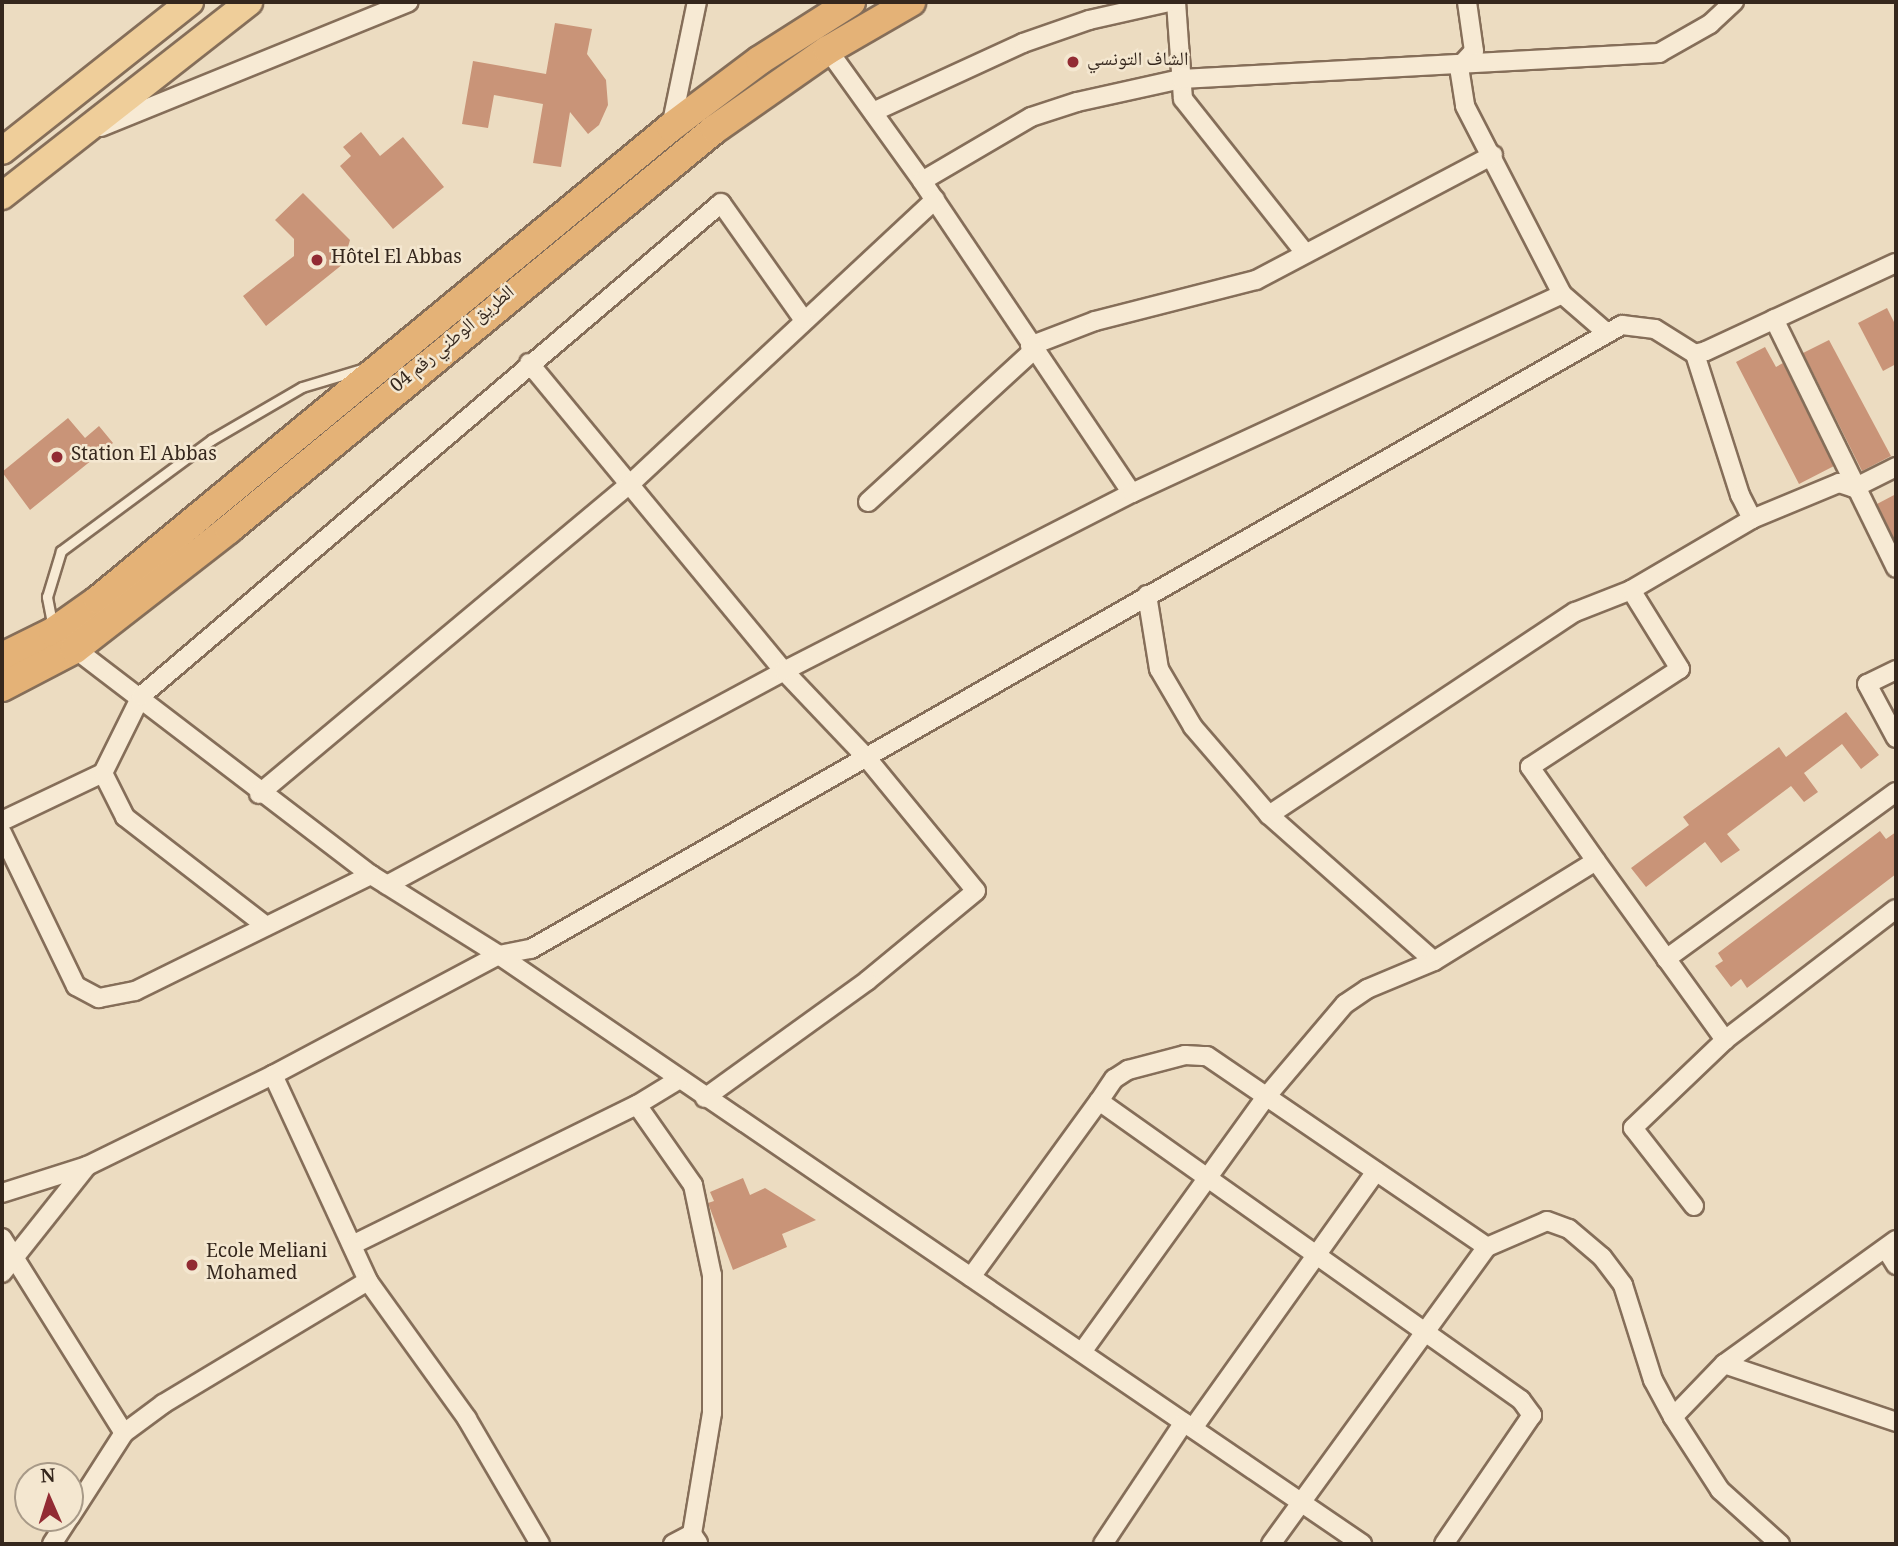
<!DOCTYPE html>
<meta charset="utf-8">
<style>
body{margin:0}
#map{position:relative;width:1898px;height:1546px;overflow:hidden;background:#ecdcc1;font-family:Georgia,"Noto Naskh Arabic",serif}
div>[style]{position:absolute}
.building>*{inset:0;background:#c99478}
.roads{filter:drop-shadow(2px 0 #856e59) drop-shadow(-2px 0 #856e59) drop-shadow(0 2px #856e59) drop-shadow(0 -2px #856e59)}
.service>*{height:9px;margin:-4.5px;padding:0 4.5px;transform-origin:4.5px;border-radius:4.5px;background:#f7ead4}
.minor>*{height:18px;margin:-9px;padding:0 9px;transform-origin:9px;border-radius:9px;background:#f7ead4}
.primary>*{height:26px;margin:-13px;padding:0 13px;transform-origin:13px;border-radius:13px;background:#efce9a}
.trunk>*{height:28px;margin:-14px;padding:0 14px;transform-origin:14px;border-radius:14px;background:#e4b277}
.dots>*{width:19px;height:19px;translate:-50% -50%;box-sizing:border-box;border:4px solid #f4e7d0;border-radius:50%}
span{translate:-50% -50%;white-space:nowrap;text-align:center;line-height:1.15;-webkit-text-stroke:5px #f4e7d0;paint-order:stroke}
.poi-label{font-size:19px;color:#35271d}
.left{translate:0 -50%;text-align:left}
.street-label{font-size:19px;color:#35271d}
.frame{position:absolute;inset:0;border:4px solid #35271d;pointer-events:none}
.north{position:absolute;left:14px;top:1462px;width:70px;height:70px;box-sizing:border-box;background:#f4e7d0;border:2px solid #a89a88;border-radius:50%;rotate:357deg;font-size:19px;font-weight:700;line-height:28px;text-align:center;color:#35271d}
.north::after{content:'';display:block;margin:auto;width:24px;height:32px;background:#922b33;clip-path:polygon(50% 0,100% 100%,50% 72%,0 100%)}
</style>
<div id="map">
<div class="building">
<div style="clip-path:polygon(555px 23px,592px 29px,587px 54px,606px 80px,608px 105px,599px 125px,588px 134px,570px 112px,561px 167px,533px 163px,543px 104px,494px 95px,488px 128px,462px 124px,473px 61px,546px 74px)"></div>
<div style="clip-path:polygon(361px 132px,380px 156px,403px 137px,444px 187px,393px 229px,340px 166px,351px 156px,343px 147px)"></div>
<div style="clip-path:polygon(303px 193px,350px 240px,343px 264px,266px 326px,243px 296px,294px 256px,294px 239px,275px 220px)"></div>
<div style="clip-path:polygon(1887px 308px,1896px 326px,1896px 364px,1883px 371px,1858px 323px)"></div>
<div style="clip-path:polygon(1829px 340px,1891px 456px,1862px 471px,1803px 353px)"></div>
<div style="clip-path:polygon(1765px 347px,1776px 367px,1783px 363px,1834px 466px,1799px 484px,1736px 362px)"></div>
<div style="clip-path:polygon(68px 418px,85px 438px,99px 426px,113px 443px,30px 510px,2px 472px)"></div>
<div style="clip-path:polygon(1896px 494px,1896px 543px,1877px 504px)"></div>
<div style="clip-path:polygon(1846px 712px,1879px 755px,1861px 769px,1842px 744px,1804px 773px,1818px 792px,1804px 802px,1791px 786px,1727px 834px,1740px 850px,1721px 863px,1705px 842px,1646px 887px,1631px 868px,1689px 825px,1683px 817px,1779px 747px,1786px 757px)"></div>
<div style="clip-path:polygon(1880px 831px,1886px 839px,1896px 832px,1896px 874px,1747px 988px,1741px 979px,1731px 987px,1715px 966px,1723px 961px,1718px 953px)"></div>
<div style="clip-path:polygon(743px 1178px,750px 1195px,765px 1188px,816px 1220px,782px 1234px,787px 1247px,733px 1270px,708px 1203px,714px 1201px,710px 1192px)"></div>
</div>
<div class="roads">
<div class="service">
<div style="left:53px;top:628px;width:32px;rotate:-101deg"></div>
<div style="left:47px;top:597px;width:48px;rotate:-73.1deg"></div>
<div style="left:61px;top:551px;width:187px;rotate:-36.5deg"></div>
<div style="left:211px;top:440px;width:105px;rotate:-30.2deg"></div>
<div style="left:302px;top:387px;width:63px;rotate:-16.7deg"></div>
</div>
<div class="minor">
<div style="left:1176px;top:2px;width:97px;rotate:85.9deg"></div>
<div style="left:1183px;top:99px;width:196px;rotate:51.6deg"></div>
<div style="left:1467px;top:2px;width:49px;rotate:81.9deg"></div>
<div style="left:1474px;top:51px;width:22px;rotate:133deg"></div>
<div style="left:1459px;top:67px;width:39px;rotate:81deg"></div>
<div style="left:1465px;top:106px;width:212px;rotate:62.7deg"></div>
<div style="left:828px;top:50px;width:161px;rotate:54.3deg"></div>
<div style="left:922px;top:181px;width:376px;rotate:56.1deg"></div>
<div style="left:873px;top:112px;width:165px;rotate:-24.7deg"></div>
<div style="left:1023px;top:43px;width:70px;rotate:-19.2deg"></div>
<div style="left:1089px;top:20px;width:82px;rotate:-12.7deg"></div>
<div style="left:101px;top:127px;width:332px;rotate:-22.1deg"></div>
<div style="left:671px;top:127px;width:128px;rotate:-78.3deg"></div>
<div style="left:922px;top:181px;width:126px;rotate:-30.4deg"></div>
<div style="left:1031px;top:117px;width:48px;rotate:-18.1deg"></div>
<div style="left:1077px;top:102px;width:107px;rotate:-12.5deg"></div>
<div style="left:1181px;top:79px;width:479px;rotate:-3.1deg"></div>
<div style="left:1659px;top:53px;width:59px;rotate:-29.6deg"></div>
<div style="left:1710px;top:24px;width:33px;rotate:-43deg"></div>
<div style="left:1774px;top:319px;width:277px;rotate:63.9deg"></div>
<div style="left:1030px;top:346px;width:70px;rotate:-21deg"></div>
<div style="left:1095px;top:321px;width:166px;rotate:-14.3deg"></div>
<div style="left:1256px;top:280px;width:268px;rotate:-27.8deg"></div>
<div style="left:1695px;top:354px;width:148px;rotate:72.3deg"></div>
<div style="left:1740px;top:495px;width:27px;rotate:63deg"></div>
<div style="left:529px;top:363px;width:400px;rotate:50.4deg"></div>
<div style="left:784px;top:671px;width:119px;rotate:46.4deg"></div>
<div style="left:866px;top:757px;width:173px;rotate:50.6deg"></div>
<div style="left:976px;top:891px;width:141px;rotate:140.5deg"></div>
<div style="left:867px;top:981px;width:200px;rotate:144.2deg"></div>
<div style="left:868px;top:502px;width:224px;rotate:-42.5deg"></div>
<div style="left:1147px;top:595px;width:75px;rotate:80.8deg"></div>
<div style="left:1159px;top:669px;width:67px;rotate:59.6deg"></div>
<div style="left:1193px;top:727px;width:116px;rotate:49.2deg"></div>
<div style="left:1269px;top:815px;width:220px;rotate:41.5deg"></div>
<div style="left:70px;top:645px;width:379px;rotate:37.4deg"></div>
<div style="left:371px;top:875px;width:151px;rotate:32deg"></div>
<div style="left:499px;top:955px;width:1045px;rotate:34.31deg"></div>
<div style="left:1896px;top:670px;width:32px;rotate:154deg"></div>
<div style="left:1867px;top:684px;width:61px;rotate:61.8deg"></div>
<div style="left:103px;top:773px;width:49px;rotate:63.4deg"></div>
<div style="left:125px;top:817px;width:178px;rotate:37.7deg"></div>
<div style="left:259px;top:794px;width:481px;rotate:-39.9deg"></div>
<div style="left:628px;top:486px;width:420px;rotate:-43deg"></div>
<div style="left:1269px;top:815px;width:367px;rotate:-33.6deg"></div>
<div style="left:1575px;top:612px;width:60px;rotate:-21.4deg"></div>
<div style="left:2px;top:821px;width:112px;rotate:-25.4deg"></div>
<div style="left:103px;top:773px;width:86px;rotate:-63.7deg"></div>
<div style="left:141px;top:696px;width:761px;rotate:-40.36deg"></div>
<div style="left:721px;top:203px;width:142px;rotate:54.7deg"></div>
<div style="left:2px;top:833px;width:170px;rotate:64.2deg"></div>
<div style="left:76px;top:986px;width:26px;rotate:28deg"></div>
<div style="left:99px;top:998px;width:37px;rotate:-11deg"></div>
<div style="left:135px;top:991px;width:263px;rotate:-26.2deg"></div>
<div style="left:1596px;top:861px;width:221px;rotate:54.2deg"></div>
<div style="left:387px;top:885px;width:451px;rotate:-28.3deg"></div>
<div style="left:784px;top:671px;width:391px;rotate:-27.1deg"></div>
<div style="left:1132px;top:493px;width:474px;rotate:-24.8deg"></div>
<div style="left:1562px;top:294px;width:60px;rotate:40.9deg"></div>
<div style="left:1666px;top:959px;width:284px;rotate:-36deg"></div>
<div style="left:273px;top:1075px;width:227px;rotate:65.2deg"></div>
<div style="left:368px;top:1281px;width:170px;rotate:54.3deg"></div>
<div style="left:467px;top:1419px;width:145px;rotate:59.7deg"></div>
<div style="left:1099px;top:1101px;width:27px;rotate:-56deg"></div>
<div style="left:1114px;top:1079px;width:17px;rotate:-33deg"></div>
<div style="left:1128px;top:1070px;width:59px;rotate:-14.7deg"></div>
<div style="left:1185px;top:1055px;width:22px;rotate:3deg"></div>
<div style="left:1207px;top:1056px;width:339px;rotate:34.3deg"></div>
<div style="left:637px;top:1105px;width:98px;rotate:55deg"></div>
<div style="left:693px;top:1185px;width:92px;rotate:78.1deg"></div>
<div style="left:712px;top:1275px;width:138px;rotate:90deg"></div>
<div style="left:712px;top:1413px;width:123px;rotate:99.4deg"></div>
<div style="left:2px;top:1193px;width:89px;rotate:-17.6deg"></div>
<div style="left:87px;top:1166px;width:207px;rotate:-26.1deg"></div>
<div style="left:273px;top:1075px;width:256px;rotate:-28deg"></div>
<div style="left:499px;top:955px;width:33px;rotate:-11deg"></div>
<div style="left:531px;top:949px;width:1257px;rotate:-29.77deg"></div>
<div style="left:1622px;top:325px;width:33px;rotate:7deg"></div>
<div style="left:1655px;top:329px;width:47px;rotate:32deg"></div>
<div style="left:1695px;top:354px;width:11px;rotate:-15deg"></div>
<div style="left:1706px;top:351px;width:209px;rotate:-24.9deg"></div>
<div style="left:1694px;top:1206px;width:99px;rotate:-128deg"></div>
<div style="left:1633px;top:1128px;width:127px;rotate:-43.7deg"></div>
<div style="left:1725px;top:1040px;width:215px;rotate:-37.5deg"></div>
<div style="left:2px;top:1238px;width:230px;rotate:58deg"></div>
<div style="left:352px;top:1245px;width:318px;rotate:-26.2deg"></div>
<div style="left:637px;top:1105px;width:48px;rotate:-31.4deg"></div>
<div style="left:1886px;top:1249px;width:19px;rotate:58deg"></div>
<div style="left:2px;top:1273px;width:137px;rotate:-51.5deg"></div>
<div style="left:971px;top:1277px;width:218px;rotate:-54deg"></div>
<div style="left:1099px;top:1101px;width:517px;rotate:35.32deg"></div>
<div style="left:1521px;top:1400px;width:19px;rotate:54deg"></div>
<div style="left:1532px;top:1415px;width:156px;rotate:124.3deg"></div>
<div style="left:1082px;top:1352px;width:314px;rotate:-54.2deg"></div>
<div style="left:1266px;top:1097px;width:122px;rotate:-49.7deg"></div>
<div style="left:1345px;top:1004px;width:27px;rotate:-34deg"></div>
<div style="left:1367px;top:989px;width:73px;rotate:-22.7deg"></div>
<div style="left:1434px;top:961px;width:190px;rotate:-31.7deg"></div>
<div style="left:1596px;top:861px;width:115px;rotate:-125.1deg"></div>
<div style="left:1530px;top:767px;width:179px;rotate:-33.2deg"></div>
<div style="left:1680px;top:669px;width:93px;rotate:-121.8deg"></div>
<div style="left:1631px;top:590px;width:140px;rotate:-30.4deg"></div>
<div style="left:1752px;top:519px;width:94px;rotate:-22.5deg"></div>
<div style="left:1839px;top:483px;width:16px;rotate:18deg"></div>
<div style="left:1854px;top:488px;width:47px;rotate:-26.6deg"></div>
<div style="left:1724px;top:1364px;width:182px;rotate:18.6deg"></div>
<div style="left:1673px;top:1417px;width:74px;rotate:-46.1deg"></div>
<div style="left:1724px;top:1364px;width:212px;rotate:-35.8deg"></div>
<div style="left:1193px;top:1428px;width:315px;rotate:-54.5deg"></div>
<div style="left:70px;top:1517px;width:100px;rotate:-57.3deg"></div>
<div style="left:124px;top:1433px;width:49px;rotate:-36.6deg"></div>
<div style="left:163px;top:1404px;width:239px;rotate:-31deg"></div>
<div style="left:52px;top:1544px;width:31px;rotate:-57deg"></div>
<div style="left:673px;top:1544px;width:21px;rotate:-28deg"></div>
<div style="left:692px;top:1534px;width:11px;rotate:56deg"></div>
<div style="left:1103px;top:1544px;width:146px;rotate:-56.4deg"></div>
<div style="left:1271px;top:1544px;width:367px;rotate:-54deg"></div>
<div style="left:1487px;top:1247px;width:65px;rotate:-23.4deg"></div>
<div style="left:1547px;top:1221px;width:23px;rotate:20deg"></div>
<div style="left:1569px;top:1229px;width:43px;rotate:40.3deg"></div>
<div style="left:1602px;top:1257px;width:35px;rotate:53deg"></div>
<div style="left:1623px;top:1285px;width:100px;rotate:72.5deg"></div>
<div style="left:1653px;top:1380px;width:42px;rotate:61.6deg"></div>
<div style="left:1673px;top:1417px;width:87px;rotate:57.2deg"></div>
<div style="left:1720px;top:1490px;width:81px;rotate:42deg"></div>
</div>
<div class="primary">
<div style="left:2px;top:151px;width:240px;rotate:-38.4deg"></div>
<div style="left:2px;top:196px;width:314px;rotate:-38.1deg"></div>
</div>
<div class="trunk">
<div style="left:2px;top:657px;width:57px;rotate:-26.1deg"></div>
<div style="left:53px;top:632px;width:55px;rotate:-35.4deg"></div>
<div style="left:98px;top:600px;width:743px;rotate:-39.54deg"></div>
<div style="left:671px;top:127px;width:111px;rotate:-37deg"></div>
<div style="left:760px;top:60px;width:108px;rotate:-32.5deg"></div>
<div style="left:2px;top:687px;width:82px;rotate:-27.5deg"></div>
<div style="left:75px;top:649px;width:195px;rotate:-37.9deg"></div>
<div style="left:229px;top:529px;width:629px;rotate:-39.46deg"></div>
<div style="left:715px;top:129px;width:138px;rotate:-35deg"></div>
<div style="left:828px;top:50px;width:96px;rotate:-30deg"></div>
</div>
</div>
<div class="dots">
<div style="left:1073px;top:62px;background:#922b33"></div>
<div style="left:317px;top:260px;background:#922b33"></div>
<div style="left:57px;top:457px;background:#922b33"></div>
<div style="left:192px;top:1265px;background:#922b33"></div>
</div>
<div class="poi-label">
<span class="left" style="left:1087px;top:62px">الشاف التونسي</span>
<span class="left" style="left:331px;top:260px">Hôtel El Abbas</span>
<span class="left" style="left:71px;top:457px">Station El Abbas</span>
<span class="left" style="left:206px;top:1265px">Ecole Meliani<br>Mohamed</span>
</div>
<div class="street-label">
<span style="left:454px;top:341px;rotate:-40deg">الطريق الوطني رقم 04</span>
</div>
<div class="frame"></div>
<div class="north">N</div>
</div>
